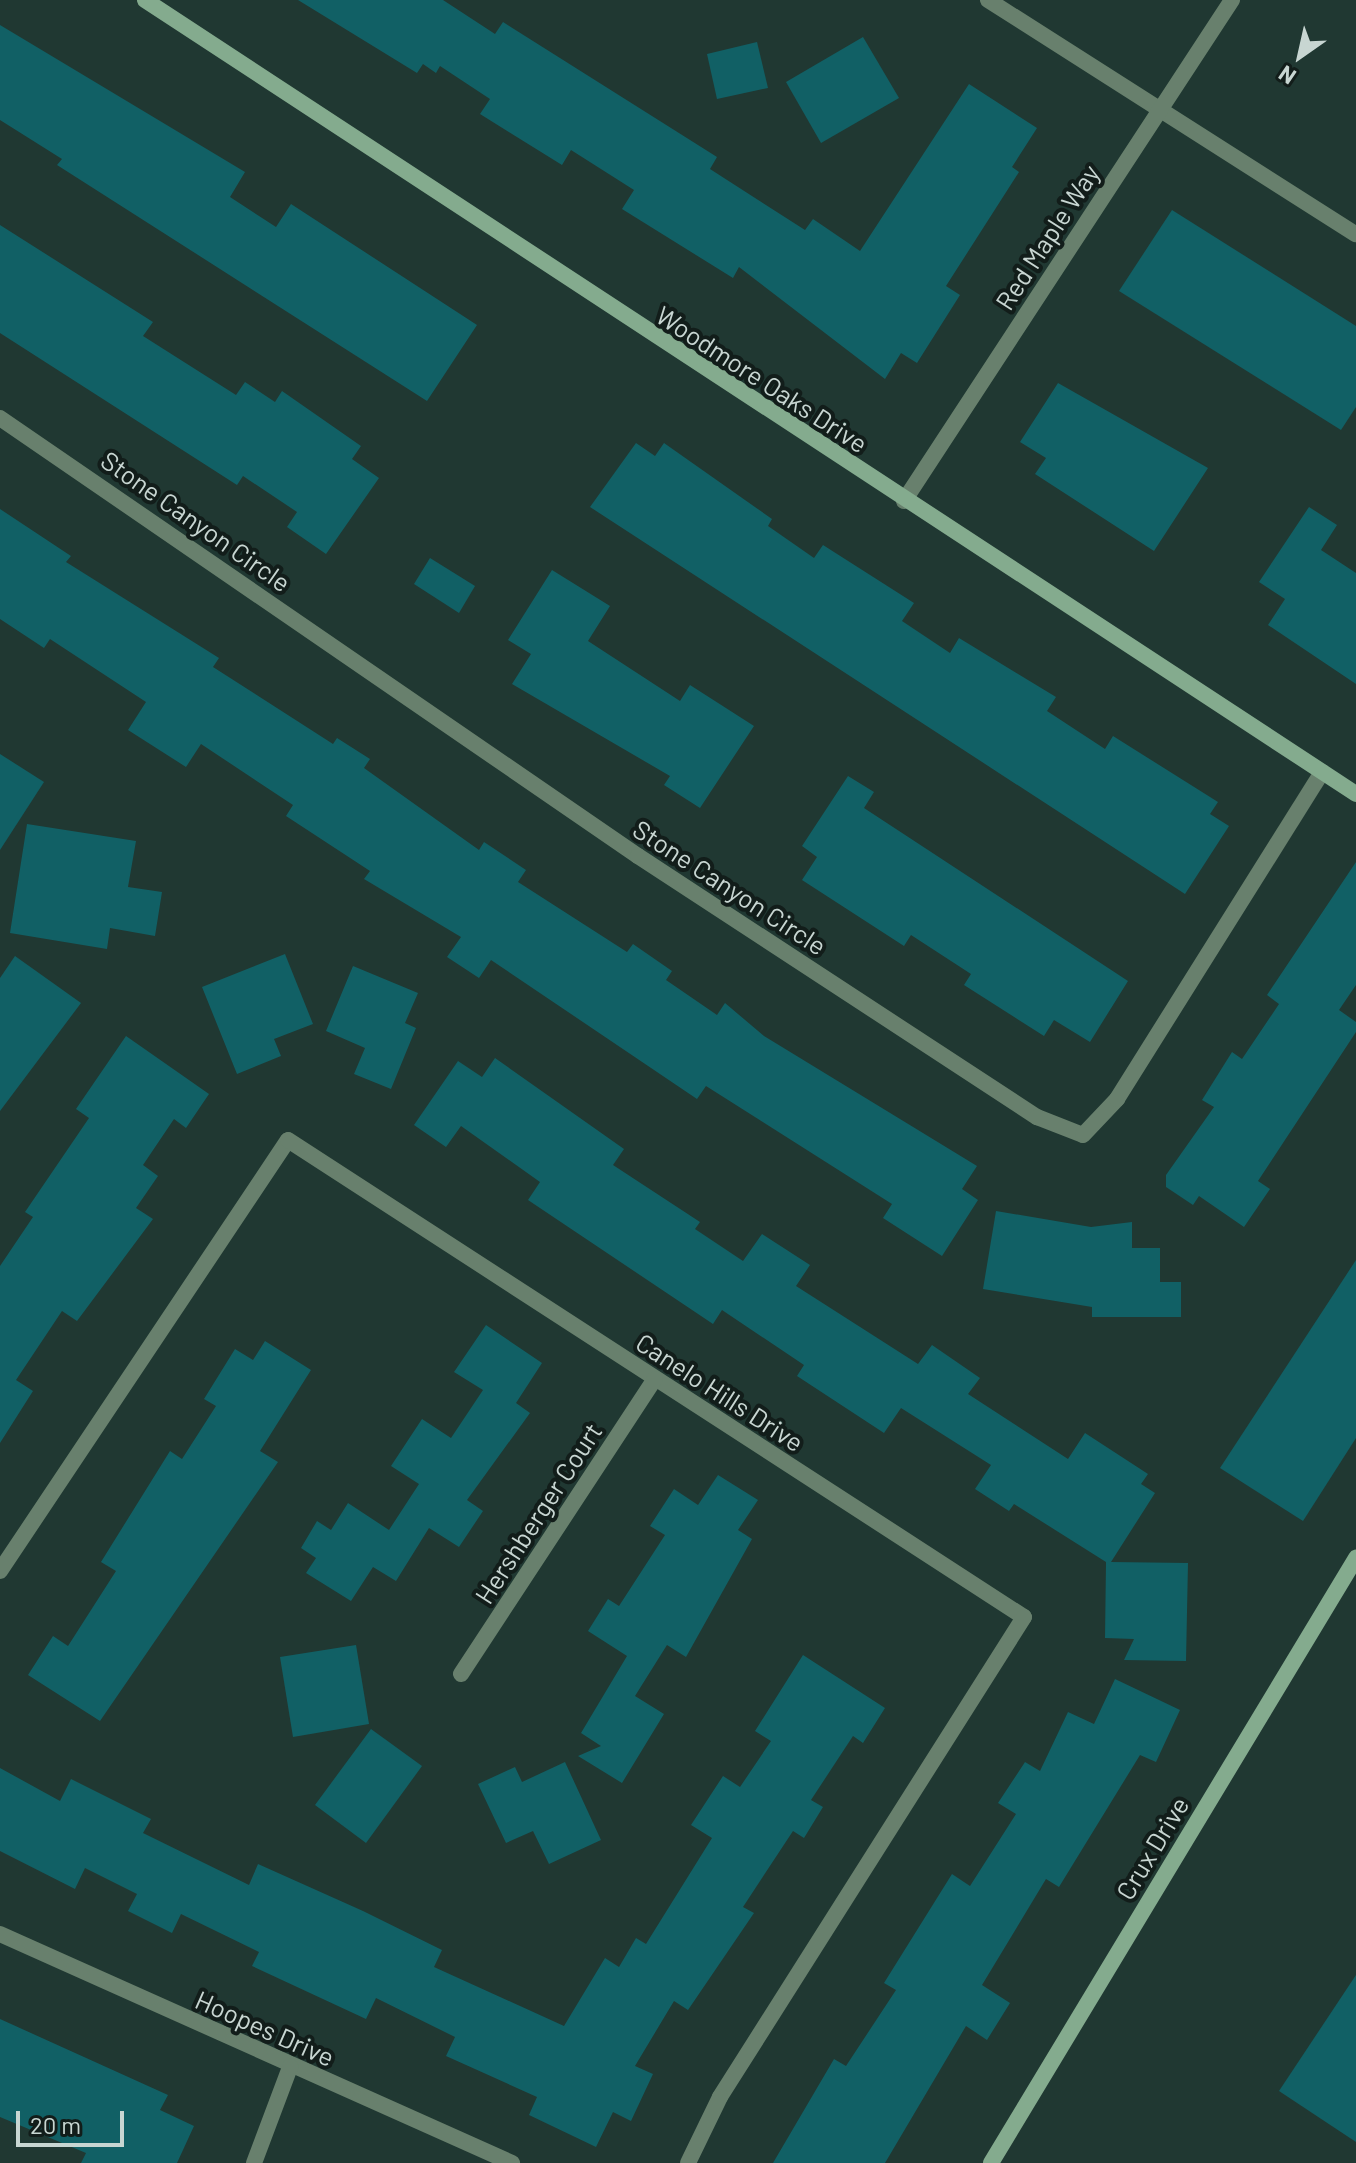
<!DOCTYPE html>
<style>
body{margin:0}
#map{position:relative;width:1356px;height:2163px;overflow:hidden;background:#203832;font-family:Barlow,sans-serif}
div>[style]{position:absolute}
.building>*{inset:0;background:#116065}
.street>*{height:16px;margin:-8px;padding:0 8px;transform-origin:8px;border-radius:8px;background:#68806d}
.secondary>*{height:16px;margin:-8px;padding:0 8px;transform-origin:8px;border-radius:8px;background:#84ab8e}
span{translate:-50% -50%;white-space:nowrap;text-align:center;line-height:1.15;-webkit-text-stroke:8px #121d1a;paint-order:stroke}
.street-label{font-size:26px;color:#c8d6d2}
.north{position:absolute;left:1260px;top:16px;width:80px;height:80px;-webkit-text-stroke:6px #121d1a;paint-order:stroke;rotate:214deg;font-size:22px;font-weight:700;line-height:32px;text-align:center;color:#c8d6d2}
.north::after{content:'';display:block;margin:auto;width:28px;height:36px;background:#c8d6d2;clip-path:polygon(50% 0,100% 100%,50% 72%,0 100%)}
.scale{position:absolute;left:16px;top:2111px;width:108px;height:36px;box-sizing:border-box;border:4px solid #c8d6d2;border-top:0;padding-left:10px;font-size:24px;line-height:28px;white-space:nowrap;color:#c8d6d2;-webkit-text-stroke:6px #121d1a;paint-order:stroke}
</style>
<div id="map">
<div class="building">
<div style="clip-path:polygon(298px 0,443px 0,495px 34px,503px 22px,717px 157px,710px 169px,805px 230px,813px 219px,860px 251px,969px 84px,1037px 128px,1012px 167px,1019px 172px,946px 286px,960px 295px,917px 363px,901px 353px,885px 379px,739px 267px,733px 278px,622px 209px,634px 190px,571px 150px,562px 165px,480px 114px,490px 99px,440px 66px,436px 73px,423px 64px,417px 73px)"></div>
<div style="clip-path:polygon(0 25px,245px 172px,230px 197px,276px 227px,291px 204px,477px 325px,427px 401px,57px 165px,62px 159px,0 120px)"></div>
<div style="clip-path:polygon(863px 37px,899px 98px,821px 143px,786px 82px)"></div>
<div style="clip-path:polygon(757px 42px,768px 88px,717px 99px,707px 54px)"></div>
<div style="clip-path:polygon(1172px 210px,1356px 326px,1356px 407px,1341px 430px,1119px 291px)"></div>
<div style="clip-path:polygon(0 225px,153px 322px,143px 336px,236px 395px,245px 382px,275px 402px,282px 391px,361px 446px,352px 459px,379px 478px,326px 554px,287px 527px,297px 512px,243px 476px,237px 485px,0 333px)"></div>
<div style="clip-path:polygon(1058px 383px,1208px 468px,1154px 551px,1035px 474px,1046px 458px,1020px 442px)"></div>
<div style="clip-path:polygon(636px 443px,655px 456px,664px 443px,772px 519px,768px 526px,814px 558px,823px 545px,914px 603px,902px 621px,950px 653px,959px 638px,1056px 697px,1047px 711px,1105px 749px,1113px 736px,1218px 802px,1210px 814px,1229px 826px,1185px 894px,590px 507px)"></div>
<div style="clip-path:polygon(1309px 507px,1337px 525px,1321px 550px,1356px 573px,1356px 684px,1268px 625px,1285px 599px,1259px 582px)"></div>
<div style="clip-path:polygon(0 509px,71px 556px,66px 562px,219px 658px,213px 667px,333px 744px,337px 738px,370px 759px,364px 768px,479px 850px,484px 842px,526px 870px,518px 882px,627px 952px,633px 944px,672px 971px,666px 980px,717px 1015px,725px 1003px,764px 1036px,977px 1166px,962px 1189px,978px 1200px,942px 1256px,883px 1218px,892px 1204px,706px 1086px,697px 1099px,491px 960px,479px 978px,447px 957px,461px 937px,364px 879px,370px 871px,286px 816px,293px 805px,201px 744px,186px 767px,128px 730px,146px 702px,50px 639px,44px 648px,0 619px)"></div>
<div style="clip-path:polygon(430px 558px,475px 586px,459px 613px,414px 584px)"></div>
<div style="clip-path:polygon(552px 570px,610px 606px,588px 641px,680px 701px,690px 685px,754px 726px,700px 808px,664px 785px,670px 776px,512px 684px,531px 654px,508px 640px)"></div>
<div style="clip-path:polygon(0 754px,44px 782px,0 850px)"></div>
<div style="clip-path:polygon(848px 776px,874px 792px,864px 808px,1128px 981px,1090px 1042px,1054px 1020px,1044px 1036px,964px 985px,971px 974px,911px 935px,904px 946px,802px 880px,817px 857px,802px 846px)"></div>
<div style="clip-path:polygon(27px 824px,136px 841px,128px 887px,162px 892px,155px 936px,110px 928px,107px 949px,10px 933px)"></div>
<div style="clip-path:polygon(1356px 862px,1356px 985px,1339px 1010px,1356px 1022px,1356px 1032px,1258px 1181px,1270px 1189px,1244px 1227px,1199px 1196px,1193px 1205px,1166px 1187px,1166px 1175px,1214px 1107px,1202px 1100px,1232px 1052px,1242px 1059px,1279px 1004px,1267px 995px)"></div>
<div style="clip-path:polygon(285px 954px,313px 1024px,274px 1039px,281px 1056px,237px 1074px,202px 987px)"></div>
<div style="clip-path:polygon(15px 956px,81px 1003px,0 1111px,0 978px)"></div>
<div style="clip-path:polygon(353px 966px,418px 993px,405px 1023px,416px 1028px,391px 1089px,354px 1074px,365px 1048px,326px 1031px)"></div>
<div style="clip-path:polygon(126px 1036px,209px 1094px,186px 1128px,174px 1119px,143px 1165px,158px 1176px,136px 1208px,153px 1219px,77px 1321px,62px 1311px,16px 1380px,33px 1391px,0 1443px,0 1266px,33px 1217px,25px 1212px,89px 1118px,76px 1109px)"></div>
<div style="clip-path:polygon(495px 1058px,624px 1149px,613px 1165px,700px 1222px,695px 1229px,743px 1261px,762px 1234px,810px 1265px,796px 1286px,918px 1364px,932px 1345px,980px 1378px,968px 1394px,1068px 1459px,1085px 1433px,1148px 1474px,1141px 1484px,1155px 1493px,1111px 1562px,1188px 1563px,1186px 1661px,1124px 1660px,1134px 1639px,1105px 1638px,1106px 1562px,1014px 1504px,1009px 1511px,975px 1489px,991px 1465px,901px 1408px,884px 1433px,797px 1376px,804px 1365px,722px 1310px,713px 1324px,528px 1200px,540px 1182px,461px 1126px,446px 1147px,414px 1125px,458px 1061px,482px 1077px)"></div>
<div style="clip-path:polygon(996px 1211px,1091px 1227px,1132px 1222px,1132px 1248px,1160px 1248px,1160px 1282px,1181px 1282px,1181px 1317px,1092px 1317px,1092px 1307px,983px 1289px)"></div>
<div style="clip-path:polygon(1356px 1260px,1356px 1438px,1303px 1521px,1220px 1468px)"></div>
<div style="clip-path:polygon(486px 1325px,542px 1363px,516px 1403px,530px 1413px,467px 1500px,483px 1511px,459px 1547px,429px 1528px,396px 1581px,373px 1567px,351px 1601px,306px 1573px,316px 1558px,301px 1548px,317px 1521px,331px 1530px,348px 1503px,389px 1530px,419px 1484px,391px 1466px,422px 1419px,451px 1438px,483px 1390px,454px 1372px)"></div>
<div style="clip-path:polygon(265px 1341px,311px 1370px,260px 1451px,278px 1462px,100px 1721px,28px 1675px,53px 1636px,68px 1646px,116px 1571px,101px 1562px,170px 1451px,182px 1459px,216px 1406px,204px 1399px,235px 1349px,253px 1360px)"></div>
<div style="clip-path:polygon(718px 1475px,758px 1500px,738px 1530px,752px 1539px,686px 1657px,667px 1645px,635px 1696px,664px 1714px,622px 1783px,578px 1756px,601px 1746px,581px 1733px,627px 1656px,588px 1631px,608px 1599px,619px 1606px,665px 1535px,650px 1526px,674px 1489px,698px 1505px)"></div>
<div style="clip-path:polygon(356px 1645px,369px 1724px,293px 1737px,280px 1657px)"></div>
<div style="clip-path:polygon(803px 1655px,885px 1708px,863px 1743px,853px 1736px,811px 1800px,823px 1807px,804px 1838px,793px 1831px,743px 1907px,754px 1913px,688px 2010px,674px 2001px,635px 2066px,653px 2074px,631px 2121px,613px 2112px,596px 2147px,529px 2115px,537px 2097px,446px 2056px,455px 2037px,376px 1998px,366px 2019px,252px 1966px,259px 1952px,181px 1914px,172px 1933px,128px 1911px,137px 1894px,85px 1868px,75px 1889px,0 1851px,0 1768px,60px 1801px,71px 1779px,151px 1819px,143px 1833px,249px 1885px,258px 1864px,363px 1911px,442px 1950px,434px 1967px,564px 2026px,605px 1958px,619px 1967px,636px 1938px,646px 1944px,712px 1838px,691px 1825px,723px 1776px,740px 1787px,771px 1741px,755px 1731px)"></div>
<div style="clip-path:polygon(1115px 1679px,1180px 1710px,1156px 1762px,1140px 1755px,1059px 1887px,1046px 1879px,982px 1985px,1010px 2003px,987px 2040px,966px 2026px,885px 2163px,773px 2163px,834px 2059px,846px 2066px,896px 1990px,884px 1983px,952px 1874px,970px 1886px,1016px 1814px,998px 1803px,1025px 1762px,1040px 1771px,1068px 1712px,1094px 1724px)"></div>
<div style="clip-path:polygon(371px 1729px,422px 1766px,366px 1843px,315px 1805px)"></div>
<div style="clip-path:polygon(565px 1762px,601px 1840px,549px 1864px,533px 1831px,506px 1843px,478px 1784px,515px 1767px,522px 1782px)"></div>
<div style="clip-path:polygon(1356px 1975px,1356px 2142px,1279px 2091px)"></div>
<div style="clip-path:polygon(0 2019px,168px 2095px,160px 2110px,194px 2126px,177px 2163px,81px 2163px,86px 2153px,0 2117px)"></div>
</div>
<div class="street">
<div style="left:988px;top:0;width:436px;rotate:32.5deg"></div>
<div style="left:0;top:418px;width:774px;rotate:34.47deg"></div>
<div style="left:638px;top:856px;width:477px;rotate:33.2deg"></div>
<div style="left:1037px;top:1117px;width:49px;rotate:21.4deg"></div>
<div style="left:1083px;top:1135px;width:50px;rotate:-46.6deg"></div>
<div style="left:1117px;top:1099px;width:386px;rotate:-57.9deg"></div>
<div style="left:904px;top:501px;width:599px;rotate:-56.79deg"></div>
<div style="left:0;top:1571px;width:518px;rotate:-56.25deg"></div>
<div style="left:288px;top:1140px;width:877px;rotate:32.95deg"></div>
<div style="left:1024px;top:1617px;width:568px;rotate:122.35deg"></div>
<div style="left:720px;top:2097px;width:73px;rotate:115.9deg"></div>
<div style="left:461px;top:1674px;width:353px;rotate:-56.7deg"></div>
<div style="left:0;top:1934px;width:561px;rotate:24.1deg"></div>
<div style="left:254px;top:2163px;width:103px;rotate:-69.4deg"></div>
</div>
<div class="secondary">
<div style="left:145px;top:0;width:1448px;rotate:33.25deg"></div>
<div style="left:991px;top:2163px;width:707px;rotate:-58.9deg"></div>
</div>
<div class="street-label">
<span style="left:1047px;top:237px;rotate:-57deg">Red Maple Way</span>
<span style="left:762px;top:379px;rotate:33deg">Woodmore Oaks Drive</span>
<span style="left:196px;top:521px;rotate:35deg">Stone Canyon Circle</span>
<span style="left:730px;top:887px;rotate:33deg">Stone Canyon Circle</span>
<span style="left:720px;top:1392px;rotate:33deg">Canelo Hills Drive</span>
<span style="left:538px;top:1513px;rotate:-57deg">Hershberger Court</span>
<span style="left:1152px;top:1848px;rotate:-59deg">Crux Drive</span>
<span style="left:265px;top:2028px;rotate:24deg">Hoopes Drive</span>
</div>
<div class="north">N</div>
<div class="scale">20 m</div>
</div>
